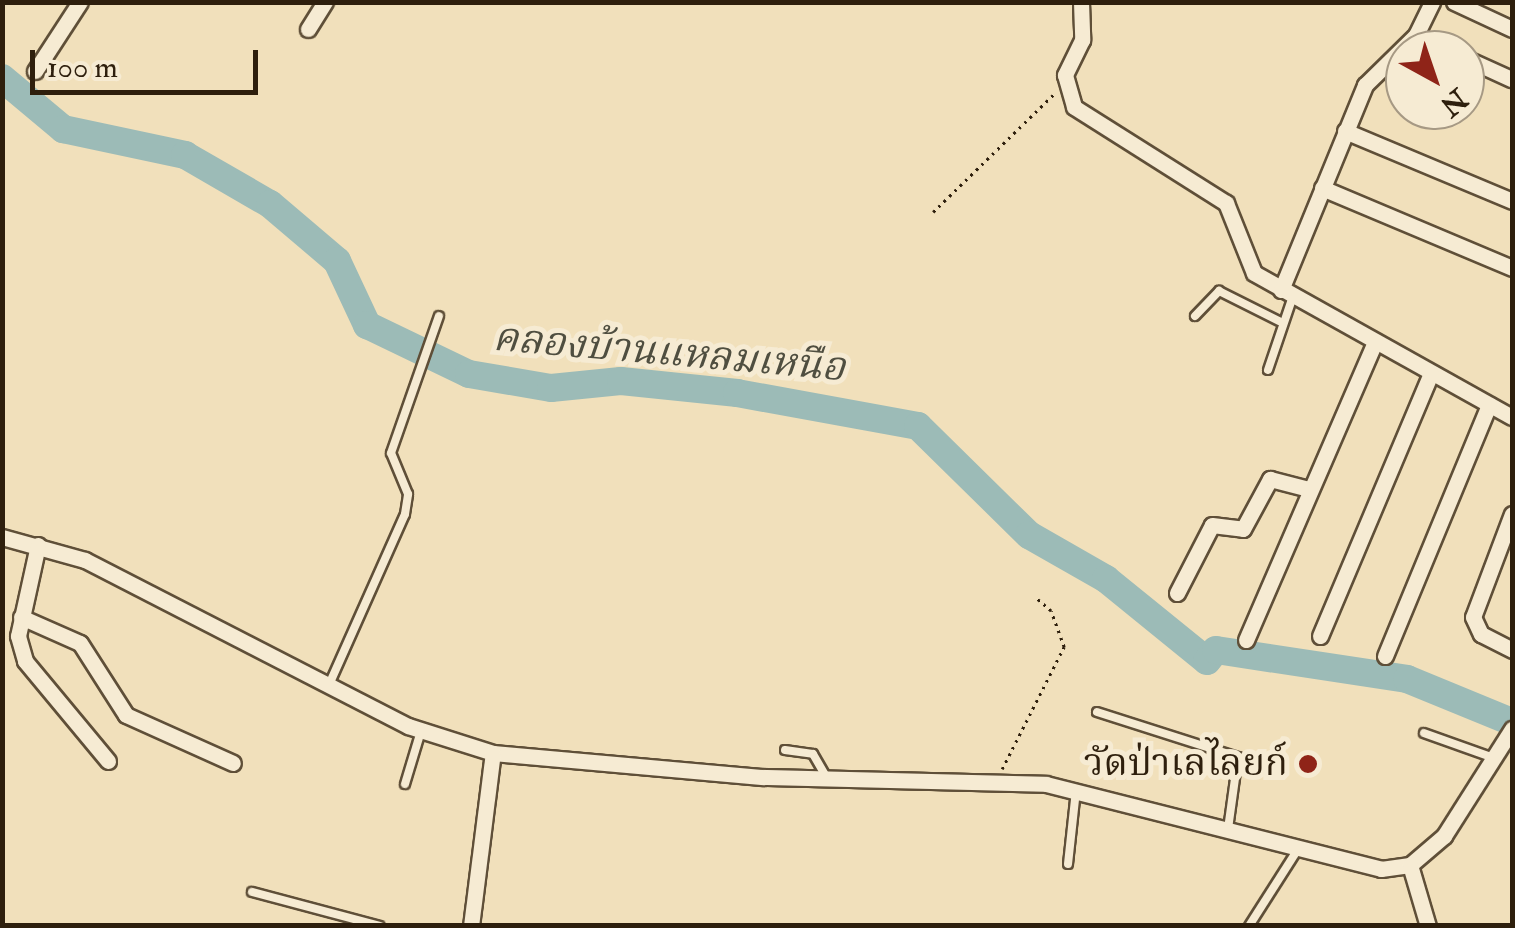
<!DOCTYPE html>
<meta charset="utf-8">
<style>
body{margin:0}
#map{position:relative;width:1515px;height:928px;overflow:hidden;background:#f1e0bb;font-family:"IM FELL Double Pica","Noto Serif Thai",serif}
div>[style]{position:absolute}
.river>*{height:28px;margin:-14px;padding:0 14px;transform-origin:14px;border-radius:14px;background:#9cbbb7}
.path>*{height:2.5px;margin-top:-1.25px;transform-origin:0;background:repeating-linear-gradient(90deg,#2e1f0d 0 2.5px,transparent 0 7.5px)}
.roads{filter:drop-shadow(2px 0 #5f4f38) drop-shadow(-2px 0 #5f4f38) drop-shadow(0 2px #5f4f38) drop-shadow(0 -2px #5f4f38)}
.lane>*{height:8px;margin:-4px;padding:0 4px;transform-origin:4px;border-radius:4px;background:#f6ebd3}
.street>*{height:15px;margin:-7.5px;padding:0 7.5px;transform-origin:7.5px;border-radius:7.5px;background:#f6ebd3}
.dots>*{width:28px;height:28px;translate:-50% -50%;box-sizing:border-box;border:5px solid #f6ebd3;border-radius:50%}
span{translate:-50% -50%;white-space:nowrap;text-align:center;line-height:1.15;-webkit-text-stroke:10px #f6ebd3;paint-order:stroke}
.poi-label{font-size:38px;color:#2e1f0d}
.right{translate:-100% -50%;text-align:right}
.water-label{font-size:40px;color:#4f4e40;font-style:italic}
.frame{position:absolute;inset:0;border:5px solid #2e1f0d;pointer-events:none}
.north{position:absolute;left:1385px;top:30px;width:100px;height:100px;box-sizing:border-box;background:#f6ebd3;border:2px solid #a69984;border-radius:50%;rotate:140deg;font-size:28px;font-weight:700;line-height:40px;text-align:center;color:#2e1f0d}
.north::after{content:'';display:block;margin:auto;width:35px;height:45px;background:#8f2418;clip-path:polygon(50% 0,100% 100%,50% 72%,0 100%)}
.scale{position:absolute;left:30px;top:50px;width:228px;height:45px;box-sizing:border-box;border:5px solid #2e1f0d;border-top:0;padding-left:12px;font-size:30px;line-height:35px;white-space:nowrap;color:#2e1f0d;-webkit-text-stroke:8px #f6ebd3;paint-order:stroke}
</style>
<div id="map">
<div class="river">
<div style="left:2px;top:78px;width:80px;rotate:39.9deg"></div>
<div style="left:63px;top:129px;width:125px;rotate:12deg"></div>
<div style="left:185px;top:155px;width:98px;rotate:30deg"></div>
<div style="left:270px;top:204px;width:88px;rotate:40.4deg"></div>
<div style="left:337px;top:261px;width:71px;rotate:64.9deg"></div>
<div style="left:367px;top:325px;width:113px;rotate:25.7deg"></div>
<div style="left:469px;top:374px;width:83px;rotate:9.7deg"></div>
<div style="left:551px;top:388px;width:70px;rotate:-5.7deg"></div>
<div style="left:621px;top:381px;width:117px;rotate:5.9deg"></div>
<div style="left:737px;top:393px;width:184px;rotate:10.3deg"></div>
<div style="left:918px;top:426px;width:156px;rotate:44.5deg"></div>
<div style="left:1029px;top:535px;width:89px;rotate:29.7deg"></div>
<div style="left:1106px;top:579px;width:130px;rotate:39.1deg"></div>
<div style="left:1207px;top:661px;width:14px;rotate:-51deg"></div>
<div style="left:1216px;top:650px;width:193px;rotate:8.6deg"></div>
<div style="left:1407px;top:679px;width:113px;rotate:22.3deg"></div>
</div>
<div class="path">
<div style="left:933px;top:212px;width:168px;rotate:-44.3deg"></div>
<div style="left:1002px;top:769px;width:137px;rotate:-63.1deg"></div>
<div style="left:1064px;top:647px;width:38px;rotate:-110deg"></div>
<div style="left:1051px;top:611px;width:21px;rotate:-139deg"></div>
</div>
<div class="roads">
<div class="lane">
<div style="left:1195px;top:316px;width:35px;rotate:-46deg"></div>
<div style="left:1219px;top:291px;width:67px;rotate:26.6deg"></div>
<div style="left:1268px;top:370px;width:78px;rotate:-71.3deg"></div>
<div style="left:328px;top:687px;width:189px;rotate:-66deg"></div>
<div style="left:405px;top:514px;width:20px;rotate:-81deg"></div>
<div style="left:408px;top:494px;width:44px;rotate:-112.5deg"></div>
<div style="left:391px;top:453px;width:145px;rotate:-70.7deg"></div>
<div style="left:1097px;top:712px;width:148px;rotate:17.7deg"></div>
<div style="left:1238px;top:757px;width:73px;rotate:97.9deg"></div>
<div style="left:1424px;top:733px;width:74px;rotate:19.7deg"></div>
<div style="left:785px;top:750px;width:28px;rotate:8deg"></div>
<div style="left:813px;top:754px;width:30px;rotate:60deg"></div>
<div style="left:405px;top:784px;width:55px;rotate:-73.2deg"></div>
<div style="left:1068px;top:864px;width:74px;rotate:-83.8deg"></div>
<div style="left:252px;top:892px;width:132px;rotate:14.9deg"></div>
<div style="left:1249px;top:926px;width:91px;rotate:-57.5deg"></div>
</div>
<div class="street">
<div style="left:1081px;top:2px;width:38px;rotate:88deg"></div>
<div style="left:1082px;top:40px;width:39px;rotate:116deg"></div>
<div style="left:1065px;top:75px;width:33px;rotate:74deg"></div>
<div style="left:1074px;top:107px;width:180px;rotate:32.3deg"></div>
<div style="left:1226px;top:203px;width:75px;rotate:68.2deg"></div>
<div style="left:1254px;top:273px;width:295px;rotate:29.2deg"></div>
<div style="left:1454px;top:2px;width:64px;rotate:25deg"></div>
<div style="left:308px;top:29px;width:32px;rotate:-58deg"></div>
<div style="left:1416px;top:35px;width:35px;rotate:25deg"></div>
<div style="left:1465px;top:58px;width:51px;rotate:24.5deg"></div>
<div style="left:35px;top:71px;width:82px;rotate:-56.9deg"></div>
<div style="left:1345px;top:131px;width:181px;rotate:22.7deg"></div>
<div style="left:1322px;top:188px;width:206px;rotate:22.8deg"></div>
<div style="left:1281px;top:290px;width:222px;rotate:-67.7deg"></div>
<div style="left:1365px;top:85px;width:71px;rotate:-44.4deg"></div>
<div style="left:1416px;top:35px;width:37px;rotate:-64deg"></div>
<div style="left:1512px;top:514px;width:110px;rotate:110.7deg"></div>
<div style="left:1473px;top:617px;width:19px;rotate:65deg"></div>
<div style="left:1481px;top:634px;width:35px;rotate:27deg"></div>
<div style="left:2px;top:537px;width:86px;rotate:15.5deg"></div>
<div style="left:85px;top:560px;width:363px;rotate:27.2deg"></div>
<div style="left:408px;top:726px;width:89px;rotate:17.6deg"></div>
<div style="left:493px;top:753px;width:272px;rotate:5.1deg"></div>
<div style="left:764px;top:777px;width:282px;rotate:1.4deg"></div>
<div style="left:1046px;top:784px;width:346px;rotate:14.2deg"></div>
<div style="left:1381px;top:869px;width:29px;rotate:-8deg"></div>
<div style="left:1410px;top:865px;width:45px;rotate:-40.5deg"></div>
<div style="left:1444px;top:836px;width:127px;rotate:-57.6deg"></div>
<div style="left:38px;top:545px;width:93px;rotate:102.4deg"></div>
<div style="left:18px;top:636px;width:26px;rotate:74deg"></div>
<div style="left:25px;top:661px;width:130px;rotate:50.3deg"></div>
<div style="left:1177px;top:593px;width:76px;rotate:-62.8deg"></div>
<div style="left:1212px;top:525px;width:31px;rotate:7deg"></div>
<div style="left:1243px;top:529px;width:57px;rotate:-61.6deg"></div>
<div style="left:1270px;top:479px;width:40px;rotate:14.4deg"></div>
<div style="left:21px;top:617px;width:64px;rotate:23.8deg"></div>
<div style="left:80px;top:643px;width:85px;rotate:57.4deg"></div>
<div style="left:126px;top:715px;width:117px;rotate:24.2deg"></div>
<div style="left:1320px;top:636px;width:285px;rotate:-67.1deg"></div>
<div style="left:1246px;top:640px;width:325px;rotate:-66.6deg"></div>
<div style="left:1385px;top:656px;width:272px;rotate:-67.5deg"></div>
<div style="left:1410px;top:865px;width:64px;rotate:73.6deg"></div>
<div style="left:471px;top:926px;width:174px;rotate:-82.8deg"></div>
</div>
</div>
<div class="dots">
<div style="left:1308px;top:764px;background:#8f2418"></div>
</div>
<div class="poi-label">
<span class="right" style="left:1288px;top:764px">วัดป่าเลไลยก์</span>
</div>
<div class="water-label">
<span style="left:669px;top:353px;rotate:5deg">คลองบ้านแหลมเหนือ</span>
</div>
<div class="frame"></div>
<div class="north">N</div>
<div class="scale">100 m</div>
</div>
